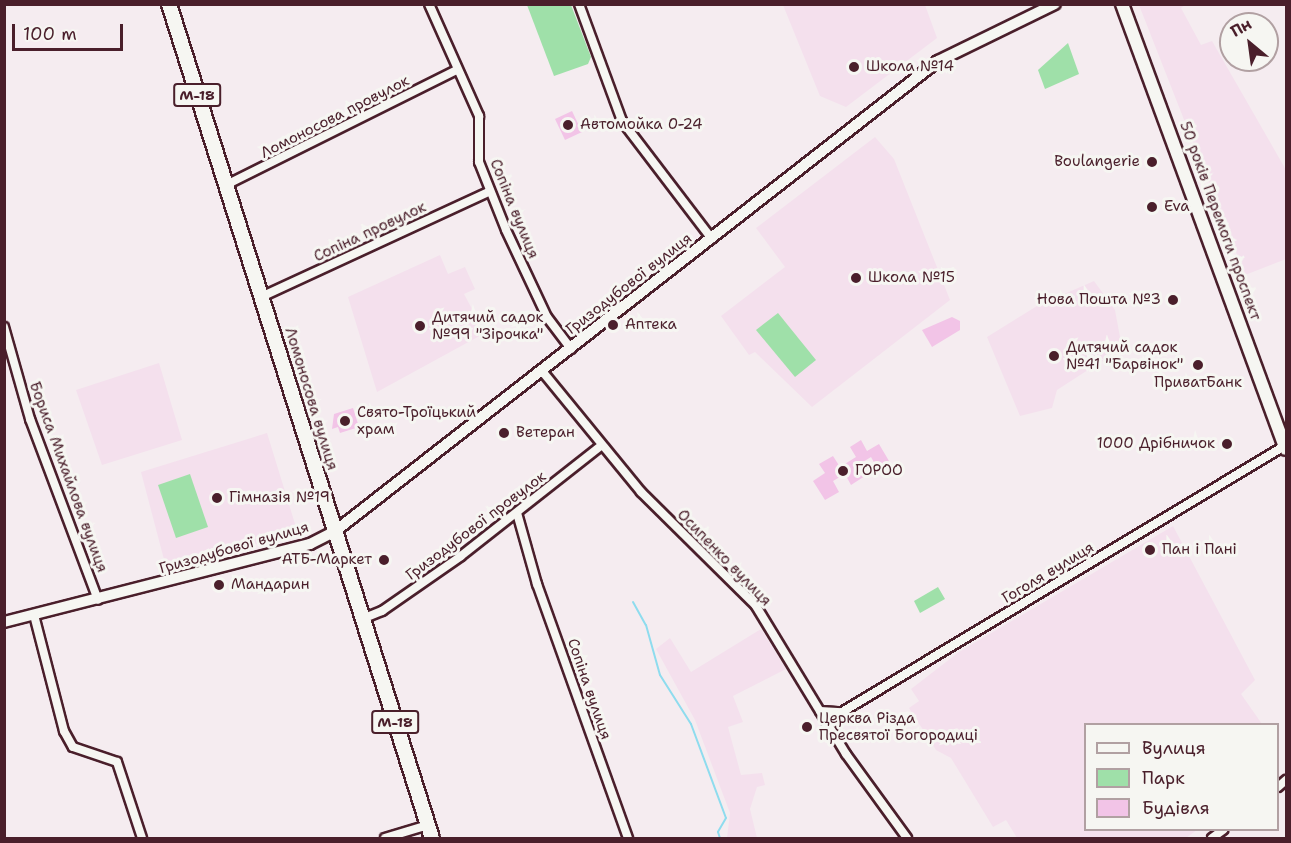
<!DOCTYPE html>
<meta charset="utf-8">
<style>
body{margin:0}
#map{position:relative;width:1291px;height:843px;overflow:hidden;background:#f5ecf0;font-family:"Shantell Sans",sans-serif}
div>[style]{position:absolute}
.built>*{inset:0;background:#f4e0ed}
.green>*{inset:0;background:#9fe0a9}
.stream>*{height:2px;margin:-1px;padding:0 1px;transform-origin:1px;border-radius:1px;background:#8edcee}
.building>*{inset:0;background:#f2c4e7}
.roads{filter:drop-shadow(2px 0 #4a1f2b) drop-shadow(-2px 0 #4a1f2b) drop-shadow(0 2px #4a1f2b) drop-shadow(0 -2px #4a1f2b)}
.minor>*{height:8px;margin:-4px;padding:0 4px;transform-origin:4px;border-radius:4px;background:#f6f6f2}
.tertiary>*{height:10px;margin:-5px;padding:0 5px;transform-origin:5px;border-radius:5px;background:#f6f6f2}
.secondary>*{height:12px;margin:-6px;padding:0 6px;transform-origin:6px;border-radius:6px;background:#f6f6f2}
.trunk>*{height:14px;margin:-7px;padding:0 7px;transform-origin:7px;border-radius:7px;background:#f6f6f2}
.dots>*{width:16px;height:16px;translate:-50% -50%;box-sizing:border-box;border:3px solid #f6f6f2;border-radius:50%}
span{translate:-50% -50%;white-space:nowrap;text-align:center;line-height:1.15;-webkit-text-stroke:6px #f6f6f2;paint-order:stroke}
.shield-label span{padding:2px 4px;background:#f6f6f2;border:2px solid;border-radius:4px;-webkit-text-stroke-width:0}
.shield-label{font-size:14px;color:#4a1f2b;font-weight:700}
.poi-label{font-size:15px;color:#4a1f2b}
.left{translate:0 -50%;text-align:left}
.right{translate:-100% -50%;text-align:right}
.street-label{font-size:15px;color:#4a1f2b}
.frame{position:absolute;inset:0;border:6px solid #4a1f2b;pointer-events:none}
.legend{position:absolute;left:1084px;top:723px;width:195px;height:108px;box-sizing:border-box;background:#f6f6f2;border:2px solid #b1a0a2;margin:0;padding:8px 10px;list-style:none;font-size:18px;color:#4a1f2b}
.legend li{display:flex;align-items:center;gap:12px;height:30px}
.legend b{width:30px;border:2px solid #b1a0a2}
.north{position:absolute;left:1219px;top:12px;width:60px;height:60px;box-sizing:border-box;background:#f6f6f2;border:2px solid #b1a0a2;border-radius:50%;rotate:331deg;font-size:16px;font-weight:700;line-height:24px;text-align:center;color:#4a1f2b}
.north::after{content:'';display:block;margin:auto;width:21px;height:27px;background:#4a1f2b;clip-path:polygon(50% 0,100% 100%,50% 72%,0 100%)}
.scale{position:absolute;left:12px;top:24px;width:111px;height:27px;box-sizing:border-box;border:3px solid #4a1f2b;border-top:0;padding-left:8px;font-size:18px;line-height:21px;white-space:nowrap;color:#4a1f2b;-webkit-text-stroke:4px #f6f6f2;paint-order:stroke}
</style>
<div id="map">
<div class="built">
<div style="clip-path:polygon(783px 5px,925px 5px,937px 38px,846px 107px,820px 96px)"></div>
<div style="clip-path:polygon(1139px 5px,1185px 5px,1181px 8px,1201px 45px,1212px 41px,1286px 170px,1286px 259px,1245px 275px)"></div>
<div style="clip-path:polygon(875px 137px,894px 159px,950px 300px,812px 407px,755px 352px,749px 355px,721px 316px,785px 267px,756px 228px)"></div>
<div style="clip-path:polygon(440px 255px,448px 274px,465px 267px,475px 289px,464px 294px,485px 333px,377px 392px,348px 297px)"></div>
<div style="clip-path:polygon(1094px 281px,1115px 310px,1122px 348px,1057px 390px,1052px 408px,1020px 416px,987px 337px,1037px 306px)"></div>
<div style="clip-path:polygon(159px 363px,182px 440px,102px 465px,76px 390px)"></div>
<div style="clip-path:polygon(267px 433px,295px 524px,285px 537px,166px 567px,141px 472px)"></div>
<div style="clip-path:polygon(1173px 526px,1255px 680px,1241px 694px,1262px 724px,1086px 724px,1086px 830px,1197px 830px,1186px 838px,1017px 838px,1006px 820px,993px 827px,951px 758px,936px 750px,909px 708px,919px 701px,911px 689px,959px 652px)"></div>
<div style="clip-path:polygon(761px 629px,786px 669px,733px 696px,743px 722px,728px 727px,741px 775px,762px 773px,765px 785px,757px 787px,750px 809px,757px 838px,727px 838px,730px 813px,695px 720px,656px 649px,670px 638px,691px 672px)"></div>
</div>
<div class="green">
<div style="clip-path:polygon(527px 5px,571px 5px,591px 57px,588px 64px,554px 76px)"></div>
<div style="clip-path:polygon(1068px 43px,1079px 74px,1045px 89px,1038px 70px)"></div>
<div style="clip-path:polygon(778px 313px,816px 360px,795px 377px,756px 330px)"></div>
<div style="clip-path:polygon(190px 474px,208px 527px,176px 538px,158px 485px)"></div>
<div style="clip-path:polygon(938px 587px,945px 599px,920px 613px,914px 601px)"></div>
</div>
<div class="stream">
<div style="left:633px;top:602px;width:26px;rotate:61deg"></div>
<div style="left:646px;top:625px;width:52px;rotate:74.4deg"></div>
<div style="left:660px;top:675px;width:58px;rotate:57.7deg"></div>
<div style="left:691px;top:724px;width:100px;rotate:69.6deg"></div>
<div style="left:726px;top:818px;width:16px;rotate:120deg"></div>
<div style="left:718px;top:832px;width:6px;rotate:72deg"></div>
</div>
<div class="building">
<div style="clip-path:polygon(572px 111px,582px 132px,565px 140px,555px 119px)"></div>
<div style="clip-path:polygon(952px 317px,960px 321px,960px 330px,932px 347px,922px 330px)"></div>
<div style="clip-path:polygon(353px 408px,359px 427px,340px 433px,338px 427px,332px 429px,334px 414px)"></div>
<div style="clip-path:polygon(861px 440px,867px 451px,879px 444px,889px 461px,877px 468px,871px 457px,858px 465px,865px 476px,851px 485px,845px 474px,833px 481px,839px 492px,825px 500px,813px 481px,825px 473px,819px 464px,833px 456px,840px 467px,856px 457px,850px 447px)"></div>
</div>
<div class="roads">
<div class="minor">
<div style="left:429px;top:4px;width:123px;rotate:65.9deg"></div>
<div style="left:479px;top:116px;width:46px;rotate:90deg"></div>
<div style="left:479px;top:162px;width:73px;rotate:68.3deg"></div>
<div style="left:506px;top:230px;width:96px;rotate:64.8deg"></div>
<div style="left:547px;top:317px;width:40px;rotate:53deg"></div>
<div style="left:579px;top:4px;width:125px;rotate:69.8deg"></div>
<div style="left:622px;top:121px;width:148px;rotate:52.7deg"></div>
<div style="left:226px;top:185px;width:256px;rotate:-26.5deg"></div>
<div style="left:261px;top:297px;width:252px;rotate:-24.8deg"></div>
<div style="left:4px;top:327px;width:96px;rotate:74.2deg"></div>
<div style="left:30px;top:419px;width:193px;rotate:69.4deg"></div>
<div style="left:542px;top:371px;width:156px;rotate:50.7deg"></div>
<div style="left:641px;top:492px;width:162px;rotate:44.7deg"></div>
<div style="left:756px;top:606px;width:173px;rotate:58.7deg"></div>
<div style="left:846px;top:754px;width:104px;rotate:54deg"></div>
<div style="left:517px;top:513px;width:74px;rotate:74.3deg"></div>
<div style="left:537px;top:584px;width:270px;rotate:70.3deg"></div>
<div style="left:34px;top:615px;width:120px;rotate:75.5deg"></div>
<div style="left:64px;top:731px;width:18px;rotate:61deg"></div>
<div style="left:73px;top:747px;width:46px;rotate:18.8deg"></div>
<div style="left:117px;top:762px;width:80px;rotate:71.8deg"></div>
<div style="left:362px;top:619px;width:22px;rotate:-22deg"></div>
<div style="left:382px;top:611px;width:96px;rotate:-34.8deg"></div>
<div style="left:461px;top:556px;width:178px;rotate:-38.2deg"></div>
<div style="left:820px;top:711px;width:22px;rotate:3deg"></div>
<div style="left:842px;top:712px;width:518px;rotate:-31.02deg"></div>
<div style="left:1278px;top:787px;width:11px;rotate:-41deg"></div>
<div style="left:385px;top:838px;width:45px;rotate:-16.8deg"></div>
<div style="left:1212px;top:838px;width:14px;rotate:-36deg"></div>
</div>
<div class="tertiary">
<div style="left:4px;top:622px;width:316px;rotate:-14.3deg"></div>
<div style="left:310px;top:544px;width:27px;rotate:-27deg"></div>
<div style="left:334px;top:532px;width:766px;rotate:-37.95deg"></div>
<div style="left:938px;top:61px;width:130px;rotate:-26deg"></div>
</div>
<div class="secondary">
<div style="left:1122px;top:4px;width:474px;rotate:69.8deg"></div>
</div>
<div class="trunk">
<div style="left:169px;top:4px;width:874px;rotate:72.5deg"></div>
</div>
</div>
<div class="dots">
<div style="left:854px;top:67px;background:#4a1f2b"></div>
<div style="left:568px;top:125px;background:#4a1f2b"></div>
<div style="left:1152px;top:162px;background:#4a1f2b"></div>
<div style="left:1152px;top:207px;background:#4a1f2b"></div>
<div style="left:856px;top:278px;background:#4a1f2b"></div>
<div style="left:1173px;top:300px;background:#4a1f2b"></div>
<div style="left:613px;top:325px;background:#4a1f2b"></div>
<div style="left:420px;top:326px;background:#4a1f2b"></div>
<div style="left:1054px;top:356px;background:#4a1f2b"></div>
<div style="left:1198px;top:365px;background:#4a1f2b"></div>
<div style="left:345px;top:421px;background:#4a1f2b"></div>
<div style="left:504px;top:433px;background:#4a1f2b"></div>
<div style="left:1227px;top:444px;background:#4a1f2b"></div>
<div style="left:843px;top:471px;background:#4a1f2b"></div>
<div style="left:217px;top:498px;background:#4a1f2b"></div>
<div style="left:1150px;top:550px;background:#4a1f2b"></div>
<div style="left:384px;top:560px;background:#4a1f2b"></div>
<div style="left:219px;top:585px;background:#4a1f2b"></div>
<div style="left:807px;top:727px;background:#4a1f2b"></div>
</div>
<div class="shield-label">
<span style="left:197px;top:95px">М-18</span>
<span style="left:395px;top:722px">М-18</span>
</div>
<div class="poi-label">
<span class="left" style="left:866px;top:67px">Школа №14</span>
<span class="left" style="left:580px;top:125px">Автомойка 0-24</span>
<span class="right" style="left:1140px;top:162px">Boulangerie</span>
<span class="left" style="left:1164px;top:207px">Eva</span>
<span class="left" style="left:868px;top:278px">Школа №15</span>
<span class="right" style="left:1161px;top:300px">Нова Пошта №3</span>
<span class="left" style="left:432px;top:326px">Дитячий садок<br>№99 "Зірочка"</span>
<span class="left" style="left:625px;top:325px">Аптека</span>
<span class="left" style="left:1066px;top:356px">Дитячий садок<br>№41 "Барвінок"</span>
<span style="left:1198px;top:383px">ПриватБанк</span>
<span class="left" style="left:357px;top:421px">Свято-Троїцький<br>храм</span>
<span class="left" style="left:516px;top:433px">Ветеран</span>
<span class="right" style="left:1215px;top:444px">1000 Дрібничок</span>
<span class="left" style="left:855px;top:471px">ГОРОО</span>
<span class="left" style="left:229px;top:498px">Гімназія №19</span>
<span class="left" style="left:1162px;top:550px">Пан і Пані</span>
<span class="right" style="left:372px;top:560px">АТБ-Маркет</span>
<span class="left" style="left:231px;top:585px">Мандарин</span>
<span class="left" style="left:819px;top:727px">Церква Різда<br>Пресвятої Богородиці</span>
</div>
<div class="street-label">
<span style="left:335px;top:117px;rotate:-27deg">Ломоносова провулок</span>
<span style="left:514px;top:209px;rotate:68deg">Сопіна вулиця</span>
<span style="left:1220px;top:221px;rotate:70deg">50 років Перемоги проспект</span>
<span style="left:370px;top:232px;rotate:-25deg">Сопіна провулок</span>
<span style="left:629px;top:284px;rotate:-38deg">Гризодубової вулиця</span>
<span style="left:311px;top:399px;rotate:73deg">Ломоносова вулиця</span>
<span style="left:68px;top:477px;rotate:70deg">Бориса Михайлова вулиця</span>
<span style="left:476px;top:526px;rotate:-37deg">Гризодубової провулок</span>
<span style="left:234px;top:548px;rotate:-16deg">Гризодубової вулиця</span>
<span style="left:724px;top:558px;rotate:46deg">Осипенко вулиця</span>
<span style="left:1048px;top:573px;rotate:-31deg">Гоголя вулиця</span>
<span style="left:589px;top:689px;rotate:71deg">Сопіна вулиця</span>
</div>
<div class="frame"></div>
<ul class="legend">
<li><b style="height:8px;background:#f6f6f2"></b>Вулиця</li>
<li><b style="height:16px;background:#9fe0a9"></b>Парк</li>
<li><b style="height:16px;background:#f2c4e7"></b>Будівля</li>
</ul>
<div class="north">Пн</div>
<div class="scale">100 m</div>
</div>
